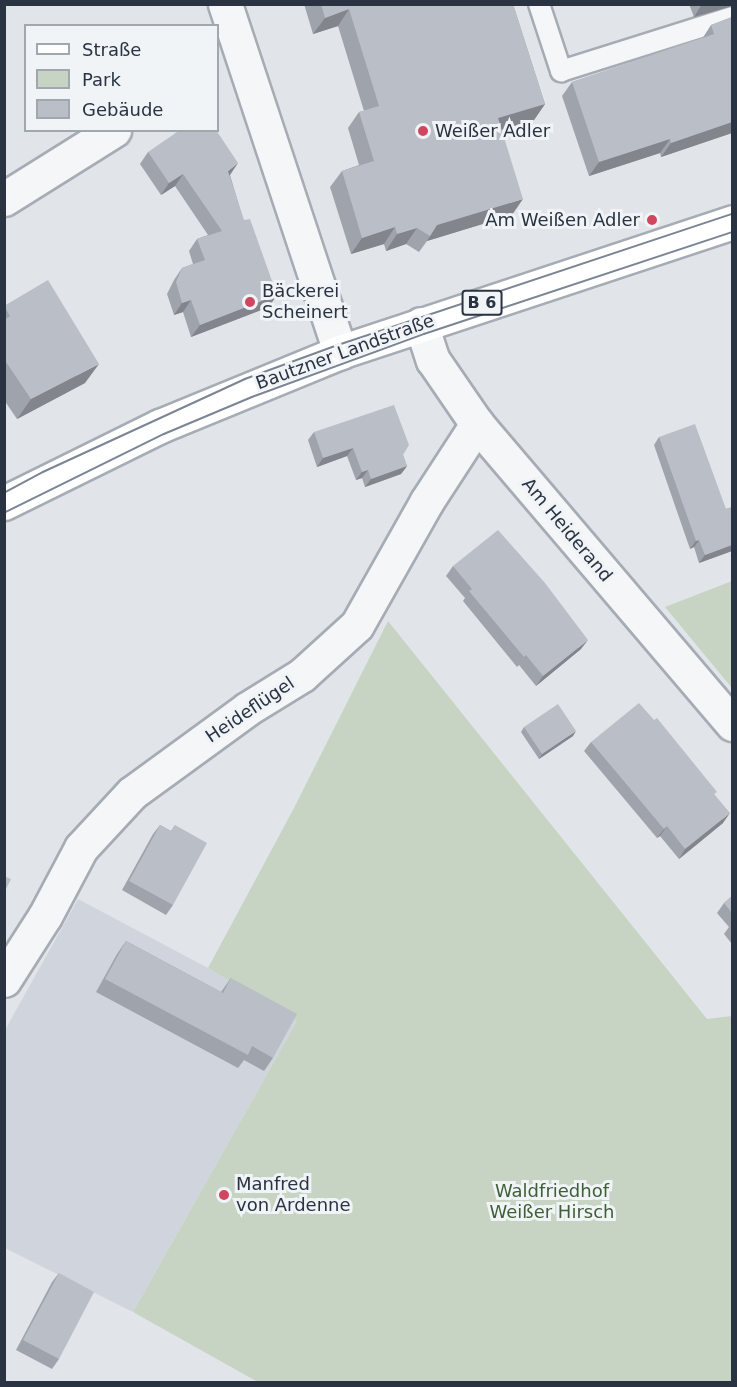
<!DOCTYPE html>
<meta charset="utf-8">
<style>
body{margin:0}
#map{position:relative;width:737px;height:1387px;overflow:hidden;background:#e1e5ea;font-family:"DejaVu Sans",sans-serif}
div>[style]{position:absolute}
.built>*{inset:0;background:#d0d4dc}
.green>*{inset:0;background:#c7d4c3}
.roads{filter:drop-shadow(2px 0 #a6acb4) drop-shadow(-2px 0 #a6acb4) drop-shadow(0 2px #a6acb4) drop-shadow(0 -2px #a6acb4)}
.lane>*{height:20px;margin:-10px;padding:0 10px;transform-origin:10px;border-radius:10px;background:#f4f6f8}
.street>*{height:33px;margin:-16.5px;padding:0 16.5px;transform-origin:16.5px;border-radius:16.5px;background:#f4f6f8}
.primary>*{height:33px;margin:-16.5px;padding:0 16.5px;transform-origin:16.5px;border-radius:16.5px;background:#fff}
.tram>*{height:1.5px;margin:-0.75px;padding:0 0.75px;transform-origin:0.75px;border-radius:0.75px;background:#7b8594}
.wall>*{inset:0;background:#9fa3ab}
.shaded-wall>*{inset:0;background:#82858b}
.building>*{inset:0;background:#b9bec7}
.dots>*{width:16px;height:16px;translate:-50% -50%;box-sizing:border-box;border:3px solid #f1f4f7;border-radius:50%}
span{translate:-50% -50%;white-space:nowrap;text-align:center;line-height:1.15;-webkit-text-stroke:6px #f1f4f7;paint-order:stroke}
.shield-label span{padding:2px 4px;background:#f1f4f7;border:2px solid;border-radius:4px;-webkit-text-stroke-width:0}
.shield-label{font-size:16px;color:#293342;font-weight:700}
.poi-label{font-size:18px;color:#293342}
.left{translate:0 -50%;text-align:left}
.right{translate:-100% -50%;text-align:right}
.street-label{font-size:18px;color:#293342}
.park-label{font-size:18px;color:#3f5e37}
.frame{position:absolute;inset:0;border:6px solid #293342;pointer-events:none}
.legend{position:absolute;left:24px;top:24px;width:195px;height:108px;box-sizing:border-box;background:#f1f4f7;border:2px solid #a1a7af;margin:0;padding:8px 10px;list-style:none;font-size:18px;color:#293342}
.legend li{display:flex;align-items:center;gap:12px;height:30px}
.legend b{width:30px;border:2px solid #a1a7af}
</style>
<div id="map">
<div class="built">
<div style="clip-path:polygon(78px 899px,208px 968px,297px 1021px,133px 1312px,5px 1248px,5px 1030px)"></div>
</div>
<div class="green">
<div style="clip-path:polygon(732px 581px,732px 688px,665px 607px)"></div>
<div style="clip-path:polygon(388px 621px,707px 1019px,732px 1016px,732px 1382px,258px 1382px,133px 1312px,297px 1021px,208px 968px,294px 808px)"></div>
</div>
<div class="roads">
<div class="lane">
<div style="left:539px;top:4px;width:71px;rotate:71.8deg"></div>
<div style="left:561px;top:71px;width:179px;rotate:-17.5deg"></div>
</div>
<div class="street">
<div style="left:225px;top:4px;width:367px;rotate:71.7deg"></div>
<div style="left:4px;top:199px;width:130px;rotate:-32.1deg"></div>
<div style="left:421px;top:324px;width:38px;rotate:72deg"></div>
<div style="left:433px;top:360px;width:78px;rotate:55.5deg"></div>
<div style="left:477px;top:424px;width:394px;rotate:49.6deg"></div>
<div style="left:4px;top:980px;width:76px;rotate:-57.4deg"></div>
<div style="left:45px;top:916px;width:77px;rotate:-62.1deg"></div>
<div style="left:81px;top:848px;width:75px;rotate:-47.2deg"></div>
<div style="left:132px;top:793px;width:142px;rotate:-36.1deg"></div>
<div style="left:247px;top:709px;width:65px;rotate:-31.7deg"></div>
<div style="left:302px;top:675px;width:74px;rotate:-42.3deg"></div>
<div style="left:357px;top:625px;width:142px;rotate:-60.6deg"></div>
<div style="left:427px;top:501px;width:92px;rotate:-57deg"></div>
</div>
<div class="primary">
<div style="left:4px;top:503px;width:174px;rotate:-26.3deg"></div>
<div style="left:160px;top:426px;width:195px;rotate:-22.3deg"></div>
<div style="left:340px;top:352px;width:413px;rotate:-18.3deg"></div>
</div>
</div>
<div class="tram">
<div style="left:4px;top:493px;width:44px;rotate:-28.3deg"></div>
<div style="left:43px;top:472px;width:222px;rotate:-24.7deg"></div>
<div style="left:245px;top:379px;width:99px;rotate:-20.1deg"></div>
<div style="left:338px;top:345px;width:415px;rotate:-18.4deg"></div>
<div style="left:4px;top:513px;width:178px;rotate:-26.3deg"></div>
<div style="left:164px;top:434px;width:95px;rotate:-22.8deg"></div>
<div style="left:252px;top:397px;width:183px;rotate:-20.1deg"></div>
<div style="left:424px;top:334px;width:324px;rotate:-18.3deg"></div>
</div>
<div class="wall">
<div style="clip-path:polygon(304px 4px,513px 4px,545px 104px,534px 120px,502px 130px,512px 215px,427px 241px,419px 252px,406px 244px,386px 251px,384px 244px,351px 254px,330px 187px,342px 171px,359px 165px,348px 128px,359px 112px,364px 111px,338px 26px,313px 34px)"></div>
<div style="clip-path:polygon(689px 4px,732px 4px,694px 17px)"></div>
<div style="clip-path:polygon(732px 17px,732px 133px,661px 157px,660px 153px,589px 176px,562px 96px,572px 82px,702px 39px,711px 25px)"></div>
<div style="clip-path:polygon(148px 152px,230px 175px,269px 307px,191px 337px,183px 312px,174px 315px,167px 294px,174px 280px,182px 268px,193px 264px,189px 251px,197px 239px,208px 235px,175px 186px,161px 195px,140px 164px)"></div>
<div style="clip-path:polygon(4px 306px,85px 383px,17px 419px,4px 400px)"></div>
<div style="clip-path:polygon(314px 432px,403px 455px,407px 466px,401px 474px,365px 487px,362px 478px,356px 480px,347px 456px,317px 467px,308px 440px)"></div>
<div style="clip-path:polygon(659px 437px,726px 509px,732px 507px,732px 551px,699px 563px,694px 547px,690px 549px,654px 445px)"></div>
<div style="clip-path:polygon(453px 566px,581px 649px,536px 686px,519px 665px,517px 667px,463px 601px,465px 598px,446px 576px)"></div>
<div style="clip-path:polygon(524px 727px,573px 736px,539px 759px,521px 732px)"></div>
<div style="clip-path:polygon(591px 742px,715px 795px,723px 823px,679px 859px,660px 836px,657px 838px,584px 751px)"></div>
<div style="clip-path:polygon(160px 825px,171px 831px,175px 825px,173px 905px,166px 915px,122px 890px,153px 834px)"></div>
<div style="clip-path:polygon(732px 896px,732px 944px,724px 934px,729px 927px,717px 913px,724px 903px)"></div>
<div style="clip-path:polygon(126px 941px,221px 992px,231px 978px,273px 1058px,264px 1071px,244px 1060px,238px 1068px,96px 992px,117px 954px)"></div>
<div style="clip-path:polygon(59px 1273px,59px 1359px,52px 1369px,16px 1350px,52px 1282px)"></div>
</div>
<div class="shaded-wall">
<div style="clip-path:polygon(702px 4px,732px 4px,732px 6px,694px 17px)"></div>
<div style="clip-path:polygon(349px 9px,338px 26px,313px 34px,325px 18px)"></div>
<div style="clip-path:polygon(545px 104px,534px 120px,487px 134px,498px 118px)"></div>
<div style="clip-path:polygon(732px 122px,732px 133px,661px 157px,671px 143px)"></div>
<div style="clip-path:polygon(670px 139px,660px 153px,589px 176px,599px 162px)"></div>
<div style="clip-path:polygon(238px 163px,230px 175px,220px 182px,228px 171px)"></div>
<div style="clip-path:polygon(183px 174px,175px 186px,161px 195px,169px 183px)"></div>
<div style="clip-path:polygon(523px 199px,512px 215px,427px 241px,437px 225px)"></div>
<div style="clip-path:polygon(395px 227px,384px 244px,351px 254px,362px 238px)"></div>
<div style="clip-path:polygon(417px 228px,406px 244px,386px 251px,397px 234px)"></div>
<div style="clip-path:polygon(277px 295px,269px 307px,191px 337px,200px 325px)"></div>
<div style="clip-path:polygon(191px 300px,183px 312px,174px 315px,182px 303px)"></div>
<div style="clip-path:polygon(99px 364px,85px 383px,17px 419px,31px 399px)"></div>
<div style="clip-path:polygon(353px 448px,347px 456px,317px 467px,323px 458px)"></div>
<div style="clip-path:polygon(407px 466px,401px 474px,365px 487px,371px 479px)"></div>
<div style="clip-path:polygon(368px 470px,362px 478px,356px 480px,362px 472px)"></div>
<div style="clip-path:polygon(699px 540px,694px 547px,690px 549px,696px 541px)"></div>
<div style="clip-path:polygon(732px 545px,732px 551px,699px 563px,705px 555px)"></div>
<div style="clip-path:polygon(588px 640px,581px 649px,536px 686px,543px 676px)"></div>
<div style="clip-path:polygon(576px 731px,573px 736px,539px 759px,542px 754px)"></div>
<div style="clip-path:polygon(730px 813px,723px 823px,679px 859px,685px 849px)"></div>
<div style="clip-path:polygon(667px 826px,660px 836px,657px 838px,664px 829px)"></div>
</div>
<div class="building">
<div style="clip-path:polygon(321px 4px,513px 4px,545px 104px,498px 118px,523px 199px,437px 225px,430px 236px,417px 228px,397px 234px,395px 227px,362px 238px,342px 171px,374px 161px,359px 112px,379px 106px,349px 9px,325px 18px)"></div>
<div style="clip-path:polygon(732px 17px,732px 122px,671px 143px,670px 139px,599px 162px,572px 82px,714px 34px,711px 25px)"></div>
<div style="clip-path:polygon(180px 130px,216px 130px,238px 163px,228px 171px,244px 220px,250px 219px,277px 295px,200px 325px,191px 300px,182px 303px,176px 282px,182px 268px,205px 260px,197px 239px,222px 231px,183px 174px,169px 183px,148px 152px)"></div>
<div style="clip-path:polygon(48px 280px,99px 364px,31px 399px,4px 359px,4px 320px,10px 316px,4px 306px)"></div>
<div style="clip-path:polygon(394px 405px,409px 445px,403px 455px,407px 466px,371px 479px,368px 470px,362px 472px,353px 448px,323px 458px,314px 432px)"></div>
<div style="clip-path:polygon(695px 424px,726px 509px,732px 507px,732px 545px,705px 555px,699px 540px,696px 541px,659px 437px)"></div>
<div style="clip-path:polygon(498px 530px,545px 583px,588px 640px,543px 676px,526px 655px,524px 657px,469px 591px,472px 589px,453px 566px)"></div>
<div style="clip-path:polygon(639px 703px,654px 720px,657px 718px,717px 792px,714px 794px,730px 813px,685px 849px,667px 826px,664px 829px,591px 742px)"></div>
<div style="clip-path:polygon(558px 704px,576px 731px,542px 754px,524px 727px)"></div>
<div style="clip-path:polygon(160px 825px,171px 831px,175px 825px,207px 843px,173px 905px,129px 881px)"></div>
<div style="clip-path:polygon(4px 876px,11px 879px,4px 893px)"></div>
<div style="clip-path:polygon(732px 896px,732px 913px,724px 903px)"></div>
<div style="clip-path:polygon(126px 941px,223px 993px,231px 978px,297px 1014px,273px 1058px,252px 1046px,248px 1055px,105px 979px)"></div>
<div style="clip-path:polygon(59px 1273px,94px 1292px,59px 1359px,23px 1340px)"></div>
</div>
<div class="dots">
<div style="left:423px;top:131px;background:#d0465e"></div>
<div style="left:652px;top:220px;background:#d0465e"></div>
<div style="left:250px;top:302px;background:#d0465e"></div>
<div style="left:224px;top:1195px;background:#d0465e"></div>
</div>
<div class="shield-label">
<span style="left:482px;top:303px">B 6</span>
</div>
<div class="poi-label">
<span class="left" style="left:435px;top:131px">Weißer Adler</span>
<span class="right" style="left:640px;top:220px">Am Weißen Adler</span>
<span class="left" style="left:262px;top:302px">Bäckerei<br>Scheinert</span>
<span class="left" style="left:236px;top:1195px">Manfred<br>von Ardenne</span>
</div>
<div class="street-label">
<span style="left:345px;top:352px;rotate:-20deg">Bautzner Landstraße</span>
<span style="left:567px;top:530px;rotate:50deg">Am Heiderand</span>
<span style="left:250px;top:710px;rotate:-34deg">Heideflügel</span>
</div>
<div class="park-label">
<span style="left:552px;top:1202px">Waldfriedhof<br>Weißer Hirsch</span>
</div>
<div class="frame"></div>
<ul class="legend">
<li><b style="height:8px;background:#fff"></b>Straße</li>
<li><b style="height:16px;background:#c7d4c3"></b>Park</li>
<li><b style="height:16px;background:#b9bec7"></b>Gebäude</li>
</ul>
</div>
